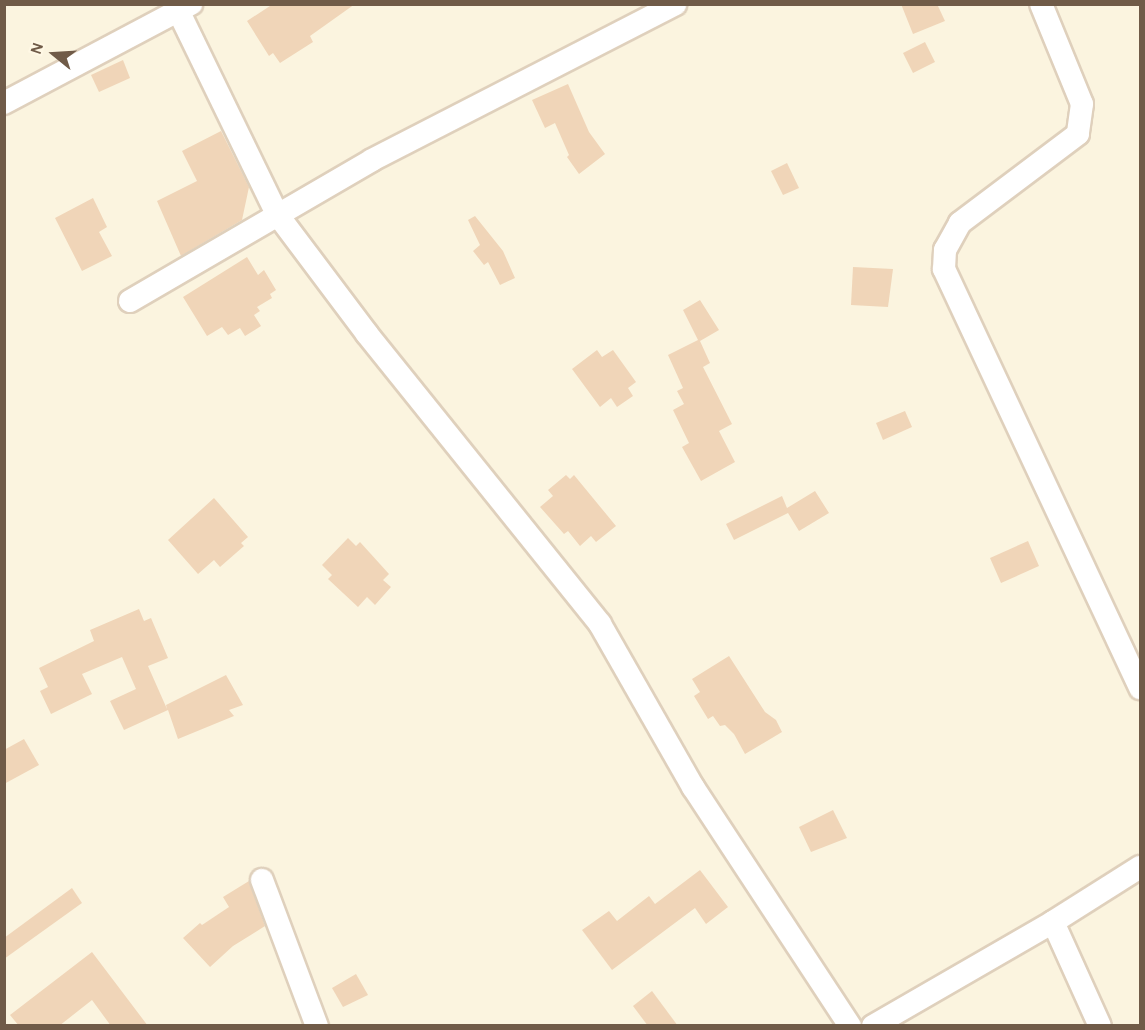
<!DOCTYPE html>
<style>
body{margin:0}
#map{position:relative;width:1145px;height:1030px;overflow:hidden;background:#fbf4df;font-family:"Alegreya Sans",sans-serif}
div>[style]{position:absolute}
.building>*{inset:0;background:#f0d5b8}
.roads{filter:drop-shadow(2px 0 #dfd0bc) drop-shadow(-2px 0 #dfd0bc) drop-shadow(0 2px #dfd0bc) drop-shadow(0 -2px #dfd0bc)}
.street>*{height:22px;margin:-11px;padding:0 11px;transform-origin:11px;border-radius:11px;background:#fff}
span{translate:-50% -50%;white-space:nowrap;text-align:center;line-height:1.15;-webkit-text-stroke:4.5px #fff8e5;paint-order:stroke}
.frame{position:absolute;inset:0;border:6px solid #705b48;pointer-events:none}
.north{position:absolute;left:24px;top:24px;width:60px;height:60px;-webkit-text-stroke:4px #fff8e5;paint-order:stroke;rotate:288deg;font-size:16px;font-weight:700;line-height:24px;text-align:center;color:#705b48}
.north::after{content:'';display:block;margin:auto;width:21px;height:27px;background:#705b48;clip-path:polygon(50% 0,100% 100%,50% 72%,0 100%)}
</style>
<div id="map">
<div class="building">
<div style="clip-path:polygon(273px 4px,355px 4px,310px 36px,313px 42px,280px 63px,273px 53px,269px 56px,247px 21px)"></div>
<div style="clip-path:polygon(901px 4px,937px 4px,945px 21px,913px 34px)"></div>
<div style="clip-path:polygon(925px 42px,935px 62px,913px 73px,903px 53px)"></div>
<div style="clip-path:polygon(123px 60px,130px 78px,99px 92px,91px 75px)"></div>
<div style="clip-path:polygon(568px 84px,589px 132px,605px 154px,579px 174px,567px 157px,569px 155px,555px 123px,545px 128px,532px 100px)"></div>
<div style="clip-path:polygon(221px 131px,249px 187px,242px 220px,181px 256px,157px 201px,197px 181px,182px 151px)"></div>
<div style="clip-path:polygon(787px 163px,799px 188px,783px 195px,771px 171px)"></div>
<div style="clip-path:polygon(93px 198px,107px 227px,99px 232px,112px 256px,82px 271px,55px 218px)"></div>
<div style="clip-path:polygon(475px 216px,503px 251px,515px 278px,500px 285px,488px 262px,484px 265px,473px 251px,480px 245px,468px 220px)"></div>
<div style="clip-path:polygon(247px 257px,258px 275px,264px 270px,276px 290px,270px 294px,272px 298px,257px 307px,260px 311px,254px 315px,261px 326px,245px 336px,240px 328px,228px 335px,222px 327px,207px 336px,183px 297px)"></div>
<div style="clip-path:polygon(853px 267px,893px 269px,888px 307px,851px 305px)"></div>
<div style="clip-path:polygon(700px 300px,719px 330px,700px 341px,710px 363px,703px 367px,732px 424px,719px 431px,735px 462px,701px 481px,682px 447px,689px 443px,673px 410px,684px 404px,677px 391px,683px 388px,668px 355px,698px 340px,683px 310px)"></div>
<div style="clip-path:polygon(597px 350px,602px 357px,613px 350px,636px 382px,628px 388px,633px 396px,617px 407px,611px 398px,600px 407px,572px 369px)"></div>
<div style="clip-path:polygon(905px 411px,912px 427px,883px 440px,876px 423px)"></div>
<div style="clip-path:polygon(566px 475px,570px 479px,574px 475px,616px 526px,596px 542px,591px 536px,580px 546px,568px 531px,564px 534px,540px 507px,553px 496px,548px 490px)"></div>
<div style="clip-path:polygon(815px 491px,829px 513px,799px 531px,788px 513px,734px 540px,726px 524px,782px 496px,787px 508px)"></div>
<div style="clip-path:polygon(214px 498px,248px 537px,241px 543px,244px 546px,220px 567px,214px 560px,198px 574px,168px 540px)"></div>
<div style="clip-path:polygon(348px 538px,356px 546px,360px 542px,389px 574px,383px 580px,391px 587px,375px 605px,367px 597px,358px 607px,328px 579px,332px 575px,322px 565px)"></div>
<div style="clip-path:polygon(1028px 541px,1039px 566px,1001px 583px,990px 558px)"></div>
<div style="clip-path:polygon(139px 609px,144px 621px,151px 618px,168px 658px,148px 666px,167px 709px,166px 705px,226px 675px,243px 705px,229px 710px,234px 716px,178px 739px,168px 710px,124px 730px,110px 701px,136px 689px,122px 657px,82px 674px,92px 694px,51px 714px,40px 691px,48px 687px,39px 668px,94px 641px,90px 630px)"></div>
<div style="clip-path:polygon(729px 656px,765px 712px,776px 720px,782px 732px,745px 754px,734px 734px,725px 725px,720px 726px,713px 716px,708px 719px,694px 696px,700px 692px,692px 679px)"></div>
<div style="clip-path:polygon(24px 739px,39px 765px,4px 784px,4px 750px)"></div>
<div style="clip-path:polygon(833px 810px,847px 838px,811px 852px,799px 827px)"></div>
<div style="clip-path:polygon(700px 870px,728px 907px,706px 924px,695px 908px,612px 970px,582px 930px,609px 911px,617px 921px,649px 896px,655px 904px)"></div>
<div style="clip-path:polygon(249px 881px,265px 926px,233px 946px,210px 967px,183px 938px,200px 923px,202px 925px,229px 907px,223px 897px)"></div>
<div style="clip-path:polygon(72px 888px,82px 903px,4px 959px,4px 938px)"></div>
<div style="clip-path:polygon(92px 952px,148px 1026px,111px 1026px,92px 1000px,59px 1026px,19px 1026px,10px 1015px)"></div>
<div style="clip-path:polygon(356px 974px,368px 995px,343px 1007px,332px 988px)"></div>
<div style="clip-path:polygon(652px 991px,678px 1026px,648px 1026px,633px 1006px)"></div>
</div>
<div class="roads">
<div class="street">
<div style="left:175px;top:4px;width:233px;rotate:64.1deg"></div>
<div style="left:277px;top:214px;width:150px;rotate:53.1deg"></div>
<div style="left:367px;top:334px;width:372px;rotate:51.2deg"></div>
<div style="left:600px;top:624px;width:188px;rotate:60.3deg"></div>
<div style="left:693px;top:787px;width:286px;rotate:56.7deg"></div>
<div style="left:1041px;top:4px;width:108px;rotate:67.7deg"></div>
<div style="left:1082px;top:104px;width:30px;rotate:98deg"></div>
<div style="left:1078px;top:134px;width:148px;rotate:143deg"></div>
<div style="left:960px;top:223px;width:31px;rotate:119deg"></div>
<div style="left:945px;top:250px;width:19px;rotate:93deg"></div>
<div style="left:944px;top:269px;width:463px;rotate:64.9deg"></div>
<div style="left:4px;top:103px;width:212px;rotate:-27.9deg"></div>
<div style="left:130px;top:301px;width:280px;rotate:-30.2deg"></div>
<div style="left:372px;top:160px;width:341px;rotate:-27.2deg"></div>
<div style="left:262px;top:880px;width:156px;rotate:69.4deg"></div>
<div style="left:1053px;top:922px;width:114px;rotate:65.7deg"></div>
<div style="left:873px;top:1026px;width:208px;rotate:-30deg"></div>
<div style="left:1053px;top:922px;width:103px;rotate:-32.3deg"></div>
</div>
</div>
<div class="frame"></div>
<div class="north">N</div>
</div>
